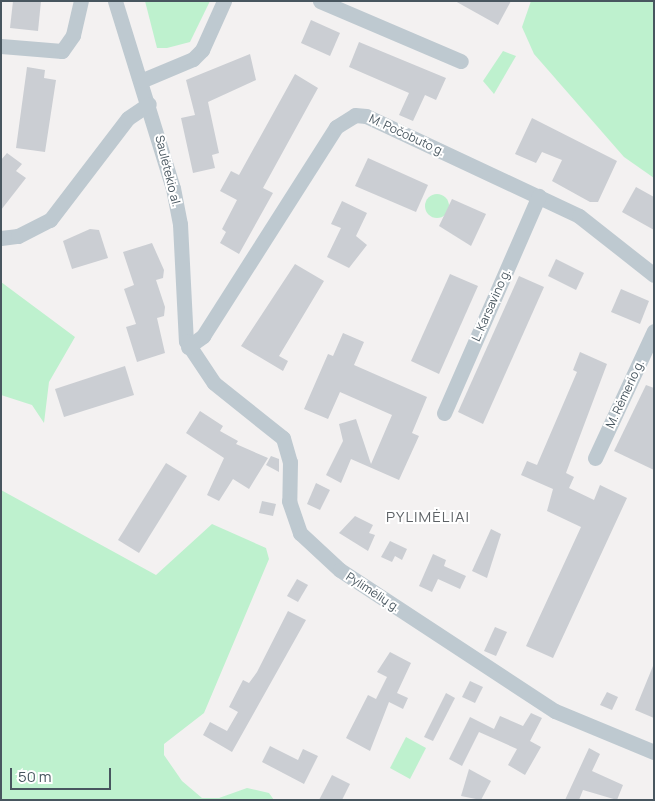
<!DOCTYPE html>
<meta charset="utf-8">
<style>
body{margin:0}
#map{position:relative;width:655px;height:801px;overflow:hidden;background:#f3f1f1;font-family:Manrope,sans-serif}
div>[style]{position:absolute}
.green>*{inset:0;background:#bef1ce}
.round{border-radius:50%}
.building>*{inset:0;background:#cbced3}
.minor>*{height:15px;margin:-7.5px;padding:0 7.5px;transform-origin:7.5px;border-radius:7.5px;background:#bec9d0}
span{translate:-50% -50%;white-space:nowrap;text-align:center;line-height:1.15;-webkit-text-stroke:4px #fff;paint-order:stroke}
.street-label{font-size:12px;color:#48565f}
.quarter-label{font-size:15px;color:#5d6266;letter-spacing:1px}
.frame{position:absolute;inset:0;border:2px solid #48565f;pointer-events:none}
.scale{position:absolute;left:10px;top:768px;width:101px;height:22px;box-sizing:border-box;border:2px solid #48565f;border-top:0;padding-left:6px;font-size:15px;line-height:18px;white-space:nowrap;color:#48565f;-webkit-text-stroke:4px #fff;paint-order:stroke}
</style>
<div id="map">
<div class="green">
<div style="clip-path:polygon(145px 1px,210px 1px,190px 42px,167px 48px,157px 48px)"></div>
<div style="clip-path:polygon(531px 1px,654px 1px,654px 178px,624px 157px,534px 54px,522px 27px)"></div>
<div style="clip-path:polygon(503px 51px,516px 56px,494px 94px,483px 81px)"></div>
<div class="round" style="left:425px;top:194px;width:24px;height:24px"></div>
<div style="clip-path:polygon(1px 282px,75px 337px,49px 382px,44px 423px,32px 405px,1px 395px)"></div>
<div style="clip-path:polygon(1px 490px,156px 575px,212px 524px,266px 548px,269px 559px,204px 713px,164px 744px,164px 755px,182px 781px,202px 798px,219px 798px,247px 788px,269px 793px,274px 800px,1px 800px)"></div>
<div style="clip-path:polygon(406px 737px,426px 748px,410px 779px,390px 768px)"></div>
</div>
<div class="building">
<div style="clip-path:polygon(13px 1px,41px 1px,38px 31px,10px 28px)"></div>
<div style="clip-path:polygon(455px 1px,511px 1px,498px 25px)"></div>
<div style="clip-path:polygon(311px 20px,340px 33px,330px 56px,301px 43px)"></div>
<div style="clip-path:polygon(359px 42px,446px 78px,436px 100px,425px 95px,413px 121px,399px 115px,409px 93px,349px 67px)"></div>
<div style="clip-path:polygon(250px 54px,256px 80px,208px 102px,219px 153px,212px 155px,215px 168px,193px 173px,181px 118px,195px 115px,186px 80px)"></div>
<div style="clip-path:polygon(27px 67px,45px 70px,44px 78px,56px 80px,45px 152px,16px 148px)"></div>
<div style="clip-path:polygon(295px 74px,318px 88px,263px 188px,273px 193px,239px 254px,220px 243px,226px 232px,222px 229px,237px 200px,220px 191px,231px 171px,239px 175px)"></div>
<div style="clip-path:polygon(532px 118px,617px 161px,598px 202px,590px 202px,552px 181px,562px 160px,542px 152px,536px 163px,515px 154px)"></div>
<div style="clip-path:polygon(7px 153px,22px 164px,16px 171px,26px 178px,1px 210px,1px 160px)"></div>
<div style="clip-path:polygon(368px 158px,428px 185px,416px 212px,355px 186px)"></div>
<div style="clip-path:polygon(636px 187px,654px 197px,654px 230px,622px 212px)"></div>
<div style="clip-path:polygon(452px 199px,486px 214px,471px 246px,439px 226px)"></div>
<div style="clip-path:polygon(342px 201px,367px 213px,356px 236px,367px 245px,349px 268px,327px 257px,341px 228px,331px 224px)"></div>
<div style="clip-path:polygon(90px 229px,99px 230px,108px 258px,72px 269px,63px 241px)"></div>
<div style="clip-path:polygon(152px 243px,164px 270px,163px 278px,156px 280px,165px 307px,164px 316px,157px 318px,165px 353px,137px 362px,126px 327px,136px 324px,124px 289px,134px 285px,123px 252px)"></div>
<div style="clip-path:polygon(556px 259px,584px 273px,576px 290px,548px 276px)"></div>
<div style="clip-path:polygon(295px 264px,324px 281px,279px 356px,288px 361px,283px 371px,241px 346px)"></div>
<div style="clip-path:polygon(450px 274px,478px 286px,439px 374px,411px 361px)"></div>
<div style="clip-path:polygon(519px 276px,544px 287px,483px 424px,458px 412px)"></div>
<div style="clip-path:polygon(621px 289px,649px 301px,640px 324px,611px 312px)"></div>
<div style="clip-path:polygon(343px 333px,364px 342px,354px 365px,427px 397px,412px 433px,419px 436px,399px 480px,351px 459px,341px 483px,326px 475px,343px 441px,339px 424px,356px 419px,371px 464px,392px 415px,340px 392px,328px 419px,304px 409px,328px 354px,333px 356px)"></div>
<div style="clip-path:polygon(580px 352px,607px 364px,566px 473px,574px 477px,569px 488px,594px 500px,600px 485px,627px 498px,553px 658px,526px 646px,581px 527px,547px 511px,553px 489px,521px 475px,527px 461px,537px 465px,577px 372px,573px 370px)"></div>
<div style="clip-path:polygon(125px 366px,134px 395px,64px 417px,55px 389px)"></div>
<div style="clip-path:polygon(646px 385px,654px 388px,654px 470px,614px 451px)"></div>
<div style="clip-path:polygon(200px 411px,223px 426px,220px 431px,238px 441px,236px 444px,268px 458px,249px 489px,233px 479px,219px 501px,207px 495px,224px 458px,186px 433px)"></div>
<div style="clip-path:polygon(271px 456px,279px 459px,279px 472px,266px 465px)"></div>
<div style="clip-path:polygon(166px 463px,187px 476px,139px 553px,118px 540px)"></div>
<div style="clip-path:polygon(316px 483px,330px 490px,320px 510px,307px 504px)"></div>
<div style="clip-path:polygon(262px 501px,276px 504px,273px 516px,259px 513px)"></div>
<div style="clip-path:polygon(355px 516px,373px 525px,369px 533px,375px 535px,368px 551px,339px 533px)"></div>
<div style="clip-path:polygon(491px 529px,501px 534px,487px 578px,472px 571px)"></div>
<div style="clip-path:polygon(390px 541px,407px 549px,402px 560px,395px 556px,392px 562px,381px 557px)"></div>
<div style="clip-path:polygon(433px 554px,446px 560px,444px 566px,466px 576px,460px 589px,438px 579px,432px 592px,419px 586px)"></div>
<div style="clip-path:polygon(297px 579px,308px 585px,298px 602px,287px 596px)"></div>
<div style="clip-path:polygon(288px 611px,306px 620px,232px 752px,203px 735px,210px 722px,227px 731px,238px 712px,229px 707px,243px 680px,249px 683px,257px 672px)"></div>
<div style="clip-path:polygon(495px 627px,507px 632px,496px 656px,484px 651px)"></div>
<div style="clip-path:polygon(390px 652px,411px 663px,397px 693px,408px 698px,403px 709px,389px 702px,370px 751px,346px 738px,368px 695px,376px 699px,387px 677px,377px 672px)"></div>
<div style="clip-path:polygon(653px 666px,654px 666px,654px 718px,635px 710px)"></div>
<div style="clip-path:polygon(470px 681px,483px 687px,475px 703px,462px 697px)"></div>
<div style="clip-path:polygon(607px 692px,618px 697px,612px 710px,600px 705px)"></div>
<div style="clip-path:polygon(446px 693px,455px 698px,433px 741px,424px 737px)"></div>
<div style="clip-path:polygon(531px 713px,542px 718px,530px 741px,541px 747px,525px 775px,508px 765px,517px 749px,479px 732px,462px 766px,449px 759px,470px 717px,494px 729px,500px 716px,523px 726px)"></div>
<div style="clip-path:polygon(270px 746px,298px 760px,303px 749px,318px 756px,304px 784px,262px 762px)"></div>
<div style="clip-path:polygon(589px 748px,600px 754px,592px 771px,623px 785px,617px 800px,583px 790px,579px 800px,565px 800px)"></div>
<div style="clip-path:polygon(469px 769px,491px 781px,481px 800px,461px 796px)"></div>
<div style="clip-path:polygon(332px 775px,350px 784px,342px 800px,319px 800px)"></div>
</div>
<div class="minor">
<div style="left:115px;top:1px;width:196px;rotate:72.8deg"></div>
<div style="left:173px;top:188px;width:37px;rotate:79deg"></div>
<div style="left:180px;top:224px;width:117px;rotate:87.1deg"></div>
<div style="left:186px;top:341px;width:50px;rotate:56.3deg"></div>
<div style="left:214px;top:383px;width:88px;rotate:38.6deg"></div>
<div style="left:283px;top:438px;width:25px;rotate:74deg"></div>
<div style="left:290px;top:462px;width:39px;rotate:91deg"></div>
<div style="left:289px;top:501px;width:34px;rotate:71deg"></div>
<div style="left:300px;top:533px;width:54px;rotate:42.8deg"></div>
<div style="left:340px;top:570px;width:257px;rotate:33.3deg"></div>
<div style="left:555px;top:711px;width:107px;rotate:22.5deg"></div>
<div style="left:320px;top:1px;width:153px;rotate:23.1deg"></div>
<div style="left:1px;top:46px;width:61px;rotate:4.7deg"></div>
<div style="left:62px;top:51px;width:19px;rotate:-55deg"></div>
<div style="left:73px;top:35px;width:35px;rotate:-77deg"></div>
<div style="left:143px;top:80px;width:54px;rotate:-22.8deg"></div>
<div style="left:193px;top:59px;width:13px;rotate:-45deg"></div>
<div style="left:202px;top:50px;width:54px;rotate:-65.8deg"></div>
<div style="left:1px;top:238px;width:17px;rotate:-7deg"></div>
<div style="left:18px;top:236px;width:36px;rotate:-27deg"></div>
<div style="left:50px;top:220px;width:128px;rotate:-52.6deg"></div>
<div style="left:128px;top:118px;width:25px;rotate:-34deg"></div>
<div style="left:188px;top:347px;width:19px;rotate:-36deg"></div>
<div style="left:203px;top:336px;width:248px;rotate:-57.5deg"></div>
<div style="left:336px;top:127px;width:22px;rotate:-32deg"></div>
<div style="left:355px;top:115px;width:11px;rotate:5deg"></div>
<div style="left:366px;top:116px;width:235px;rotate:25.1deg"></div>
<div style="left:579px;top:216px;width:95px;rotate:38.2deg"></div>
<div style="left:444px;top:413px;width:237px;rotate:-66.4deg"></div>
<div style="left:595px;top:458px;width:140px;rotate:-65.1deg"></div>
</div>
<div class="street-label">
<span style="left:407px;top:135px;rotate:25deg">M. Počobuto g.</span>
<span style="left:168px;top:171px;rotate:76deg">Saulėtekio al.</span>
<span style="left:491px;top:305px;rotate:-66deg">L. Karsavino g.</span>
<span style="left:625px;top:394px;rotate:-65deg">M. Rėmerio g.</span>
<span style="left:373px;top:592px;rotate:33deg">Pylimėlių g.</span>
</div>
<div class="quarter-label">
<span style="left:428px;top:517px">PYLIMĖLIAI</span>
</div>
<div class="frame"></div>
<div class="scale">50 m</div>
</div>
